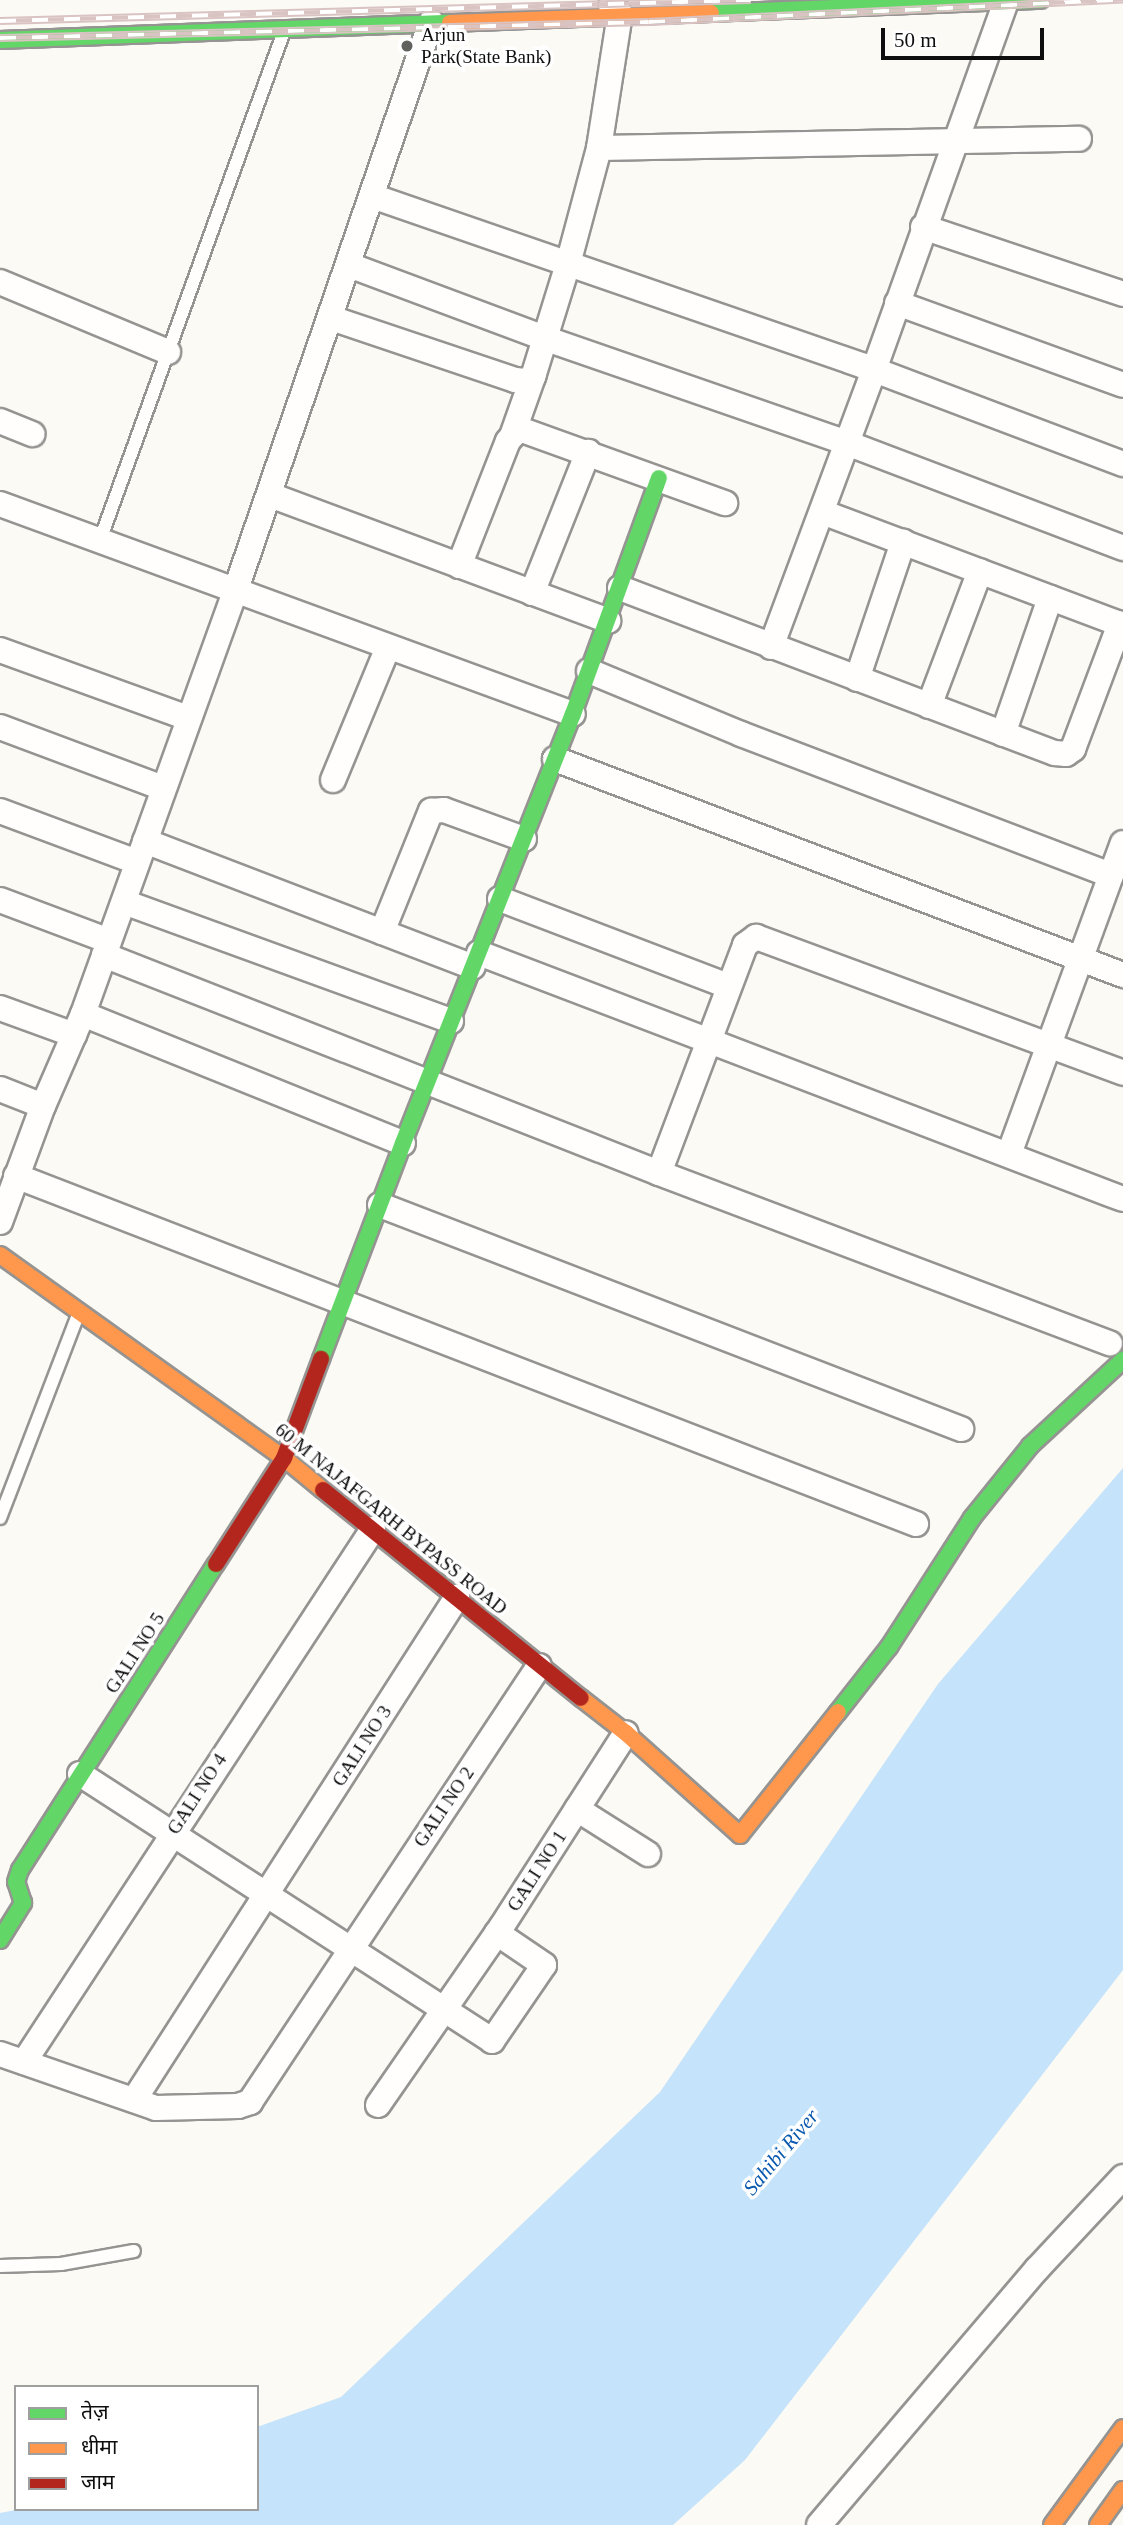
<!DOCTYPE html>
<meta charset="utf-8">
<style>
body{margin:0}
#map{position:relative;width:1123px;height:2525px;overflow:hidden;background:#fcfaf4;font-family:"Times New Roman","Noto Sans Devanagari",serif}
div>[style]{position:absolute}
.water>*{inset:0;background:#c5e3fa}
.roads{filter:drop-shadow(2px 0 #959492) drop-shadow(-2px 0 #959492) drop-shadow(0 2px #959492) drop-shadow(0 -2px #959492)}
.lane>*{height:12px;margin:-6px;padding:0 6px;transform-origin:6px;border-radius:6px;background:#fffefd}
.street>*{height:24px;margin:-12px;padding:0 12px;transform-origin:12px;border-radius:12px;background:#fffefd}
.fast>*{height:16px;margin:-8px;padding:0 8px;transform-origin:8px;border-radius:8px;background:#63d668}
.slow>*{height:16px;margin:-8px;padding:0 8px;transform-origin:8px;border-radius:8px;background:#ff974d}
.jam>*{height:16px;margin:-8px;padding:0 8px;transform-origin:8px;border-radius:8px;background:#b3261e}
.rail>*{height:8px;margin-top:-4px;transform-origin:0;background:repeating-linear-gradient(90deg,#fff 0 16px,#d9c4c3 0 32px);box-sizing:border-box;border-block:2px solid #d9c4c3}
.dots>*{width:19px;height:19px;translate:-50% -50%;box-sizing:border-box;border:4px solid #fff;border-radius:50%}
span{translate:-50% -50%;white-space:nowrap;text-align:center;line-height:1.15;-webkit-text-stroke:7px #fff;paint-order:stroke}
.poi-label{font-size:19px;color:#0e0e0e}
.left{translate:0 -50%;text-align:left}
.street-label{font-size:19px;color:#0e0e0e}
.water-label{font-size:21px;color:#0959af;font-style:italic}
.legend{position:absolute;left:14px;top:2385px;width:245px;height:126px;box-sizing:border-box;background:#fff;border:2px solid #9f9f9f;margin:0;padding:9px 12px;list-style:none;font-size:21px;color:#0e0e0e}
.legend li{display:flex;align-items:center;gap:14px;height:35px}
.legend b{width:35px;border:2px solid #9f9f9f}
.scale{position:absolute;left:881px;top:28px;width:163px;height:32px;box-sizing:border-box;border:4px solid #0e0e0e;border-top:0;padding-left:9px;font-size:21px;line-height:24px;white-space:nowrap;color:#0e0e0e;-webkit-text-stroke:5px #fff;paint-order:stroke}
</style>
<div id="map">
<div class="water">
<div style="clip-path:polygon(1123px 1468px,1123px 1970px,745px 2460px,673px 2525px,0 2525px,0 2513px,21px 2509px,257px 2509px,257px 2427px,341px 2397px,660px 2092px,938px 1684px)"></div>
</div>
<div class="roads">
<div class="lane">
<div style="left:100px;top:540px;width:538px;rotate:-70.12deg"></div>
<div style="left:0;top:1518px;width:217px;rotate:-69deg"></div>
<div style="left:0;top:2266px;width:61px;rotate:-1.9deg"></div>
<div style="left:61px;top:2264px;width:74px;rotate:-10.1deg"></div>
</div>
<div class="street">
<div style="left:599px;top:148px;width:480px;rotate:-1.1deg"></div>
<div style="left:372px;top:196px;width:521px;rotate:19.06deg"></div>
<div style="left:864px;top:366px;width:277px;rotate:20.7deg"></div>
<div style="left:923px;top:227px;width:211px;rotate:18.5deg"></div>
<div style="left:349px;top:265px;width:208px;rotate:20.5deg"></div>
<div style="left:544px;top:338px;width:312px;rotate:19.1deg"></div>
<div style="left:839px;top:440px;width:304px;rotate:20.8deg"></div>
<div style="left:0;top:282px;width:182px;rotate:22.6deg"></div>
<div style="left:897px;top:303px;width:240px;rotate:19.9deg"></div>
<div style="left:331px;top:318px;width:194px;rotate:18.6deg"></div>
<div style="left:515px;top:380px;width:11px;rotate:5deg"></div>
<div style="left:526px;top:381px;width:8px;rotate:-30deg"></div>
<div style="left:533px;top:377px;width:118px;rotate:-72.8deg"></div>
<div style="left:568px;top:264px;width:120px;rotate:-75deg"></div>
<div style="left:599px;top:148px;width:136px;rotate:-81.1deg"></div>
<div style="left:620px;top:14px;width:12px;rotate:-138deg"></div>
<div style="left:0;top:421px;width:35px;rotate:22deg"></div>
<div style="left:512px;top:436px;width:66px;rotate:-70.5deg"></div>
<div style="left:270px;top:495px;width:361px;rotate:20.4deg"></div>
<div style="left:0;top:504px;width:610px;rotate:20.13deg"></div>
<div style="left:459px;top:566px;width:134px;rotate:-68.6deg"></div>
<div style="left:508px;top:441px;width:11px;rotate:-49deg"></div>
<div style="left:515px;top:433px;width:8px;rotate:-23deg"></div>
<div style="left:522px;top:430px;width:216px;rotate:19.8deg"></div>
<div style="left:620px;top:588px;width:465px;rotate:20.8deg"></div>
<div style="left:1055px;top:753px;width:11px;rotate:5deg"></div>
<div style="left:1066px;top:754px;width:9px;rotate:-36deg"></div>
<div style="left:1073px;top:749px;width:134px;rotate:-69.4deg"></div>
<div style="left:1120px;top:624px;width:318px;rotate:-159.4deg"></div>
<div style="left:532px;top:593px;width:152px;rotate:-68.3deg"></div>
<div style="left:771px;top:647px;width:296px;rotate:-69.6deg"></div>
<div style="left:874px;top:370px;width:392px;rotate:-70.3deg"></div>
<div style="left:0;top:650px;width:200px;rotate:19.9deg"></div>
<div style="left:589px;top:671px;width:165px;rotate:22.5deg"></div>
<div style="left:741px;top:734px;width:396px;rotate:20.9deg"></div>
<div style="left:857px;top:679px;width:145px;rotate:-71.4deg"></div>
<div style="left:929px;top:706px;width:144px;rotate:-69.3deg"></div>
<div style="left:0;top:727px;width:174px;rotate:20.5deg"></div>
<div style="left:1003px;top:734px;width:144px;rotate:-70.9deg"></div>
<div style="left:555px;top:759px;width:608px;rotate:20.82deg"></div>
<div style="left:333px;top:780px;width:144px;rotate:-67.5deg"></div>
<div style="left:0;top:811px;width:146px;rotate:20.4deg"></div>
<div style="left:145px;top:841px;width:351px;rotate:21deg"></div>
<div style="left:500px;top:899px;width:244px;rotate:20.9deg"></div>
<div style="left:0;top:900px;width:116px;rotate:20.6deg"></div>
<div style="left:124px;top:902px;width:348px;rotate:20deg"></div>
<div style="left:382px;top:932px;width:131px;rotate:-68deg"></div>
<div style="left:431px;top:811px;width:13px;rotate:-4deg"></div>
<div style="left:444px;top:810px;width:85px;rotate:19.9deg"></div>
<div style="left:479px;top:953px;width:689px;rotate:20.91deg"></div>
<div style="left:104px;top:955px;width:596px;rotate:21.44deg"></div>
<div style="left:659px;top:1173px;width:482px;rotate:20.7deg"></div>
<div style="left:0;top:1008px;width:79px;rotate:20deg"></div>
<div style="left:83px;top:1014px;width:345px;rotate:22deg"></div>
<div style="left:0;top:1089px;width:46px;rotate:21.6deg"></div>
<div style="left:1009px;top:1154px;width:331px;rotate:-69.9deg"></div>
<div style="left:659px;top:1173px;width:244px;rotate:-69.3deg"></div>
<div style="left:745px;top:945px;width:14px;rotate:-36deg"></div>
<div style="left:756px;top:937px;width:391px;rotate:20.3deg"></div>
<div style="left:16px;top:1176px;width:965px;rotate:21.14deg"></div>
<div style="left:380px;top:1205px;width:623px;rotate:21.08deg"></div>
<div style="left:0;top:1222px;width:124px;rotate:-69.7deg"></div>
<div style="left:43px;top:1106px;width:100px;rotate:-66.5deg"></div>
<div style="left:83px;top:1014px;width:449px;rotate:-70.2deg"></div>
<div style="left:235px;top:592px;width:603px;rotate:-71.02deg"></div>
<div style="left:80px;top:1774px;width:491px;rotate:32.9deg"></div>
<div style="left:492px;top:2041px;width:92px;rotate:-55.6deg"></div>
<div style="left:544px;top:1965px;width:57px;rotate:-145.8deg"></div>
<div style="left:577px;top:1809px;width:84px;rotate:32.4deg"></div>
<div style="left:0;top:2054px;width:165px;rotate:19.1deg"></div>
<div style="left:156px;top:2108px;width:82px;rotate:-1.4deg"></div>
<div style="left:238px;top:2106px;width:13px;rotate:-18deg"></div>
<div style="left:250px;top:2102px;width:523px;rotate:-56.46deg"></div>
<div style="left:24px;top:2062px;width:637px;rotate:-56.78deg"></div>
<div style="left:134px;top:2100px;width:598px;rotate:-57.29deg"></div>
<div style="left:378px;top:2105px;width:218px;rotate:-55.3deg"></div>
<div style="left:502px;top:1926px;width:229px;rotate:-57.3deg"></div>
<div style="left:819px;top:2525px;width:336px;rotate:-49.6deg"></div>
<div style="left:1037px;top:2269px;width:126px;rotate:-46.9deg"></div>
</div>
<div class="fast">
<div style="left:711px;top:13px;width:330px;rotate:-2.3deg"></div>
<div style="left:0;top:40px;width:450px;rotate:-2.2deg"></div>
<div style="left:321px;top:1359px;width:231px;rotate:-69.2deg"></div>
<div style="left:403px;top:1143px;width:461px;rotate:-68.4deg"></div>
<div style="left:573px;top:714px;width:251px;rotate:-70deg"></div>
<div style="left:838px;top:1712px;width:83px;rotate:-51.9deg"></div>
<div style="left:889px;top:1647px;width:153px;rotate:-57.2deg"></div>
<div style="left:972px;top:1518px;width:92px;rotate:-51.1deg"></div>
<div style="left:1030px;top:1446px;width:127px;rotate:-42.8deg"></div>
<div style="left:0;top:1940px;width:44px;rotate:-58.1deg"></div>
<div style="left:23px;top:1903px;width:22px;rotate:-108deg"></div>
<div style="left:16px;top:1882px;width:13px;rotate:-72deg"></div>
<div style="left:20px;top:1870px;width:363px;rotate:-57.4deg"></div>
</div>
<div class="slow">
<div style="left:450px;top:23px;width:261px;rotate:-2.2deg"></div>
<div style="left:0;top:1255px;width:349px;rotate:35.6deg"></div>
<div style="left:284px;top:1458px;width:50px;rotate:39.4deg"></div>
<div style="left:581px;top:1698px;width:57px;rotate:37.9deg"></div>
<div style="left:626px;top:1733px;width:153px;rotate:41.8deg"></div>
<div style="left:740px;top:1835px;width:157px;rotate:-51.5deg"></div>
<div style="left:1052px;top:2525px;width:120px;rotate:-53.8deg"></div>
<div style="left:1098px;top:2525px;width:43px;rotate:-54.5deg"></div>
</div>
<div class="jam">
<div style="left:323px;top:1490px;width:331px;rotate:38.9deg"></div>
<div style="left:216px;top:1564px;width:126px;rotate:-57.3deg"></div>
<div style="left:284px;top:1458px;width:106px;rotate:-69.5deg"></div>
</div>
</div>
<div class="rail">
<div style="left:0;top:21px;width:751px;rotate:-1.6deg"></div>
<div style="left:0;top:38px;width:649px;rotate:-1.41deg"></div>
<div style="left:649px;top:22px;width:475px;rotate:-2.7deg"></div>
</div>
<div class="dots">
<div style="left:407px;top:46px;background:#61615e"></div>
</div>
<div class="poi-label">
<span class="left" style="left:421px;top:46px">Arjun<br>Park(State Bank)</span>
</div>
<div class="street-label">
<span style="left:391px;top:1519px;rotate:39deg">60 M NAJAFGARH BYPASS ROAD</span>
<span style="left:135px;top:1653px;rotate:-57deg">GALI NO 5</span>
<span style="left:362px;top:1746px;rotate:-57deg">GALI NO 3</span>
<span style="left:197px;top:1794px;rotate:-57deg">GALI NO 4</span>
<span style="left:444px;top:1807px;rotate:-56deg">GALI NO 2</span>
<span style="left:537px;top:1871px;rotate:-57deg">GALI NO 1</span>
</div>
<div class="water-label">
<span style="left:781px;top:2152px;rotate:-50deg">Sahibi River</span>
</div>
<ul class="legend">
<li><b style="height:9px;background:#63d668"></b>तेज़</li>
<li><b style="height:9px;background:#ff974d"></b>धीमा</li>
<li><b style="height:9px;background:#b3261e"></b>जाम</li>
</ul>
<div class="scale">50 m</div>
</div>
